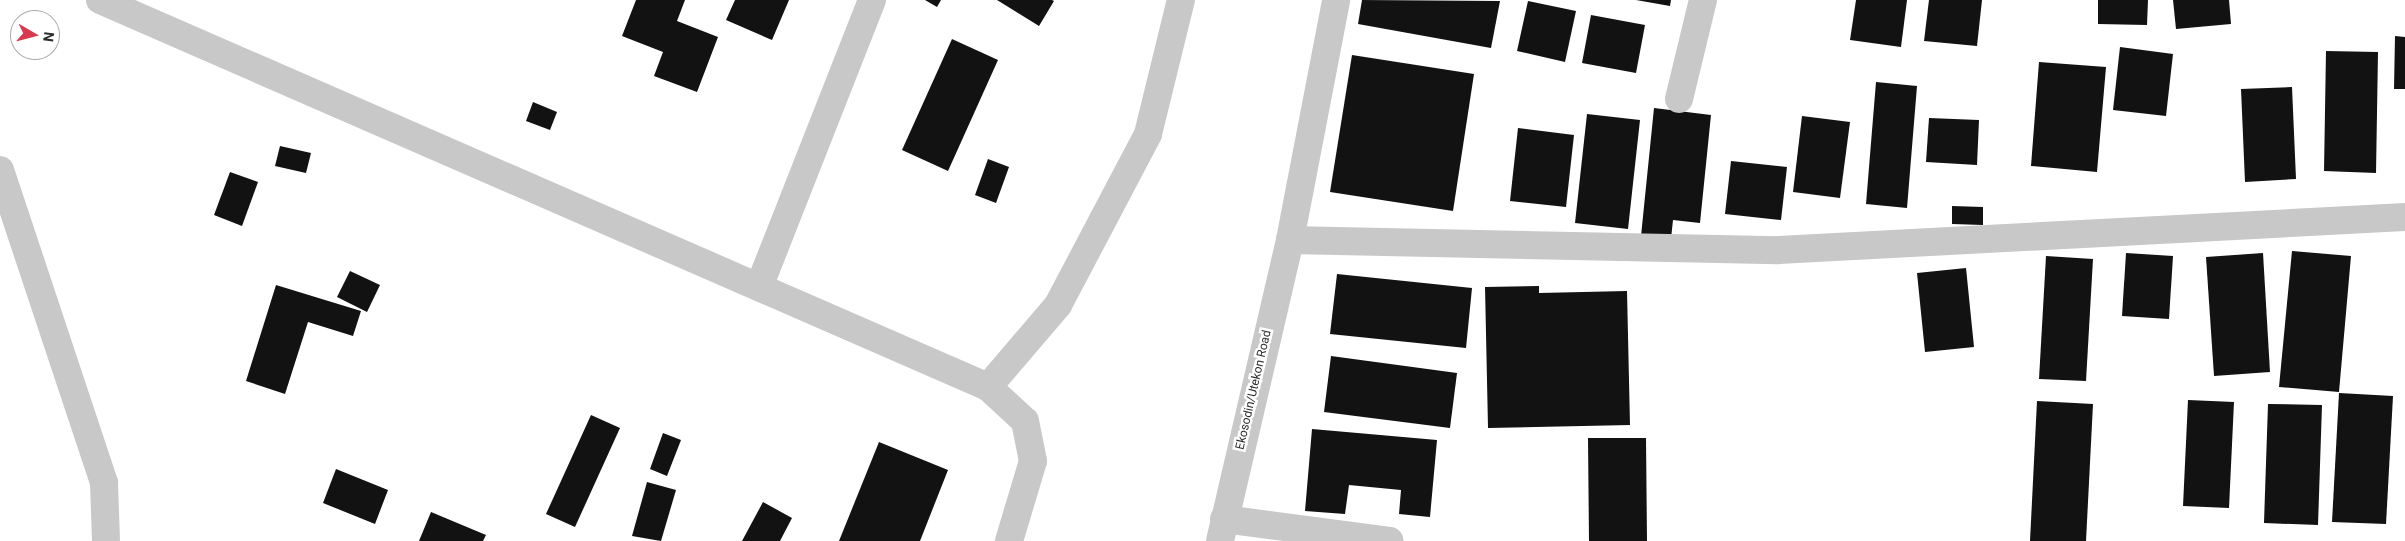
<!DOCTYPE html>
<style>
body{margin:0}
#map{position:relative;width:2405px;height:541px;overflow:hidden;background:#fff;font-family:Roboto,sans-serif}
div>[style]{position:absolute}
.building>*{inset:0;background:#121212}
.minor>*{height:28px;margin:-14px;padding:0 14px;transform-origin:14px;border-radius:14px;background:#c8c8c8}
span{translate:-50% -50%;white-space:nowrap;text-align:center;line-height:1.15;-webkit-text-stroke:5px #fff;paint-order:stroke}
.street-label{font-size:12px;color:#2b2b2b}
.north{position:absolute;left:10px;top:10px;width:50px;height:50px;box-sizing:border-box;background:#fff;border:1px solid #aaa;border-radius:50%;rotate:98deg;font-size:14px;font-weight:700;line-height:20px;text-align:center;color:#2b2b2b}
.north::after{content:'';display:block;margin:auto;width:18px;height:22px;background:#d7394e;clip-path:polygon(50% 0,100% 100%,50% 72%,0 100%)}
</style>
<div id="map">
<div class="building">
<div style="clip-path:polygon(636px 0,685px 0,677px 21px,718px 37px,697px 92px,654px 76px,663px 52px,622px 36px)"></div>
<div style="clip-path:polygon(735px 0,789px 0,772px 40px,726px 20px)"></div>
<div style="clip-path:polygon(925px 0,941px 0,937px 7px)"></div>
<div style="clip-path:polygon(997px 0,1052px 0,1054px 1px,1039px 26px)"></div>
<div style="clip-path:polygon(1362px 0,1500px 1px,1491px 48px,1358px 24px)"></div>
<div style="clip-path:polygon(1636px 0,1671px 0,1670px 6px)"></div>
<div style="clip-path:polygon(1856px 0,1907px 0,1901px 47px,1850px 40px)"></div>
<div style="clip-path:polygon(1929px 0,1982px 0,1977px 46px,1924px 41px)"></div>
<div style="clip-path:polygon(2098px 0,2148px 0,2147px 25px,2098px 24px)"></div>
<div style="clip-path:polygon(2173px 0,2229px 0,2231px 24px,2176px 29px)"></div>
<div style="clip-path:polygon(1528px 1px,1576px 11px,1565px 62px,1517px 51px)"></div>
<div style="clip-path:polygon(1591px 15px,1645px 25px,1636px 73px,1582px 63px)"></div>
<div style="clip-path:polygon(2395px 36px,2405px 37px,2405px 89px,2394px 89px)"></div>
<div style="clip-path:polygon(952px 39px,998px 60px,948px 171px,902px 150px)"></div>
<div style="clip-path:polygon(2120px 47px,2173px 54px,2166px 116px,2113px 110px)"></div>
<div style="clip-path:polygon(2326px 51px,2378px 52px,2376px 173px,2324px 171px)"></div>
<div style="clip-path:polygon(1352px 55px,1474px 74px,1453px 211px,1330px 192px)"></div>
<div style="clip-path:polygon(2039px 62px,2106px 67px,2097px 172px,2031px 166px)"></div>
<div style="clip-path:polygon(1876px 82px,1917px 86px,1907px 208px,1866px 204px)"></div>
<div style="clip-path:polygon(2292px 87px,2296px 179px,2245px 182px,2241px 89px)"></div>
<div style="clip-path:polygon(533px 102px,557px 112px,550px 130px,526px 121px)"></div>
<div style="clip-path:polygon(1654px 108px,1711px 115px,1700px 223px,1673px 220px,1671px 239px,1641px 236px)"></div>
<div style="clip-path:polygon(1587px 114px,1640px 120px,1628px 229px,1575px 223px)"></div>
<div style="clip-path:polygon(1802px 116px,1850px 122px,1840px 198px,1793px 192px)"></div>
<div style="clip-path:polygon(1929px 118px,1979px 120px,1977px 165px,1926px 162px)"></div>
<div style="clip-path:polygon(1518px 128px,1574px 135px,1566px 207px,1510px 201px)"></div>
<div style="clip-path:polygon(280px 146px,311px 153px,306px 173px,275px 166px)"></div>
<div style="clip-path:polygon(988px 159px,1009px 167px,996px 203px,975px 195px)"></div>
<div style="clip-path:polygon(1731px 161px,1787px 167px,1781px 220px,1725px 214px)"></div>
<div style="clip-path:polygon(230px 172px,258px 182px,242px 226px,214px 215px)"></div>
<div style="clip-path:polygon(1952px 206px,1983px 207px,1983px 225px,1952px 224px)"></div>
<div style="clip-path:polygon(2292px 251px,2351px 256px,2339px 392px,2279px 387px)"></div>
<div style="clip-path:polygon(2126px 253px,2173px 256px,2169px 319px,2122px 316px)"></div>
<div style="clip-path:polygon(2263px 253px,2270px 372px,2214px 376px,2206px 257px)"></div>
<div style="clip-path:polygon(2046px 256px,2093px 259px,2086px 381px,2039px 379px)"></div>
<div style="clip-path:polygon(1966px 268px,1974px 347px,1925px 352px,1917px 273px)"></div>
<div style="clip-path:polygon(350px 271px,380px 285px,367px 312px,337px 297px)"></div>
<div style="clip-path:polygon(1337px 274px,1472px 288px,1466px 348px,1330px 334px)"></div>
<div style="clip-path:polygon(276px 285px,361px 311px,353px 336px,308px 322px,285px 394px,246px 381px)"></div>
<div style="clip-path:polygon(1539px 286px,1539px 293px,1627px 291px,1630px 425px,1488px 428px,1485px 287px)"></div>
<div style="clip-path:polygon(1331px 356px,1457px 373px,1450px 428px,1324px 412px)"></div>
<div style="clip-path:polygon(2339px 393px,2393px 396px,2386px 524px,2332px 522px)"></div>
<div style="clip-path:polygon(2188px 400px,2234px 402px,2229px 508px,2183px 506px)"></div>
<div style="clip-path:polygon(2037px 401px,2093px 404px,2086px 541px,2030px 541px)"></div>
<div style="clip-path:polygon(2268px 404px,2322px 405px,2318px 525px,2264px 523px)"></div>
<div style="clip-path:polygon(591px 415px,620px 428px,575px 527px,546px 514px)"></div>
<div style="clip-path:polygon(1312px 429px,1437px 440px,1430px 517px,1399px 514px,1401px 490px,1349px 485px,1345px 514px,1305px 511px)"></div>
<div style="clip-path:polygon(663px 433px,681px 440px,667px 476px,650px 469px)"></div>
<div style="clip-path:polygon(1588px 438px,1646px 438px,1647px 541px,1589px 541px)"></div>
<div style="clip-path:polygon(879px 442px,948px 470px,920px 541px,839px 541px)"></div>
<div style="clip-path:polygon(336px 469px,388px 490px,375px 524px,323px 503px)"></div>
<div style="clip-path:polygon(647px 482px,676px 490px,661px 541px,632px 536px)"></div>
<div style="clip-path:polygon(763px 502px,792px 518px,780px 541px,742px 541px)"></div>
<div style="clip-path:polygon(431px 512px,486px 535px,483px 541px,419px 541px)"></div>
</div>
<div class="minor">
<div style="left:100px;top:0;width:969px;rotate:23.55deg"></div>
<div style="left:988px;top:387px;width:50px;rotate:42.6deg"></div>
<div style="left:1025px;top:421px;width:41px;rotate:78.7deg"></div>
<div style="left:1033px;top:461px;width:84px;rotate:106.7deg"></div>
<div style="left:1679px;top:99px;width:102px;rotate:-76.4deg"></div>
<div style="left:0;top:170px;width:330px;rotate:71.6deg"></div>
<div style="left:104px;top:483px;width:58px;rotate:88deg"></div>
<div style="left:1290px;top:240px;width:488px;rotate:1.2deg"></div>
<div style="left:1778px;top:250px;width:628px;rotate:-3.01deg"></div>
<div style="left:759px;top:287px;width:308px;rotate:-68.5deg"></div>
<div style="left:988px;top:387px;width:108px;rotate:-49.5deg"></div>
<div style="left:1058px;top:305px;width:193px;rotate:-62.2deg"></div>
<div style="left:1148px;top:134px;width:138px;rotate:-76.2deg"></div>
<div style="left:1224px;top:519px;width:167px;rotate:7.5deg"></div>
<div style="left:1220px;top:541px;width:309px;rotate:-76.9deg"></div>
<div style="left:1290px;top:240px;width:244px;rotate:-79.1deg"></div>
</div>
<div class="street-label">
<span style="left:1254px;top:390px;rotate:-77deg">Ekosodin/Utekon Road</span>
</div>
<div class="north">N</div>
</div>
